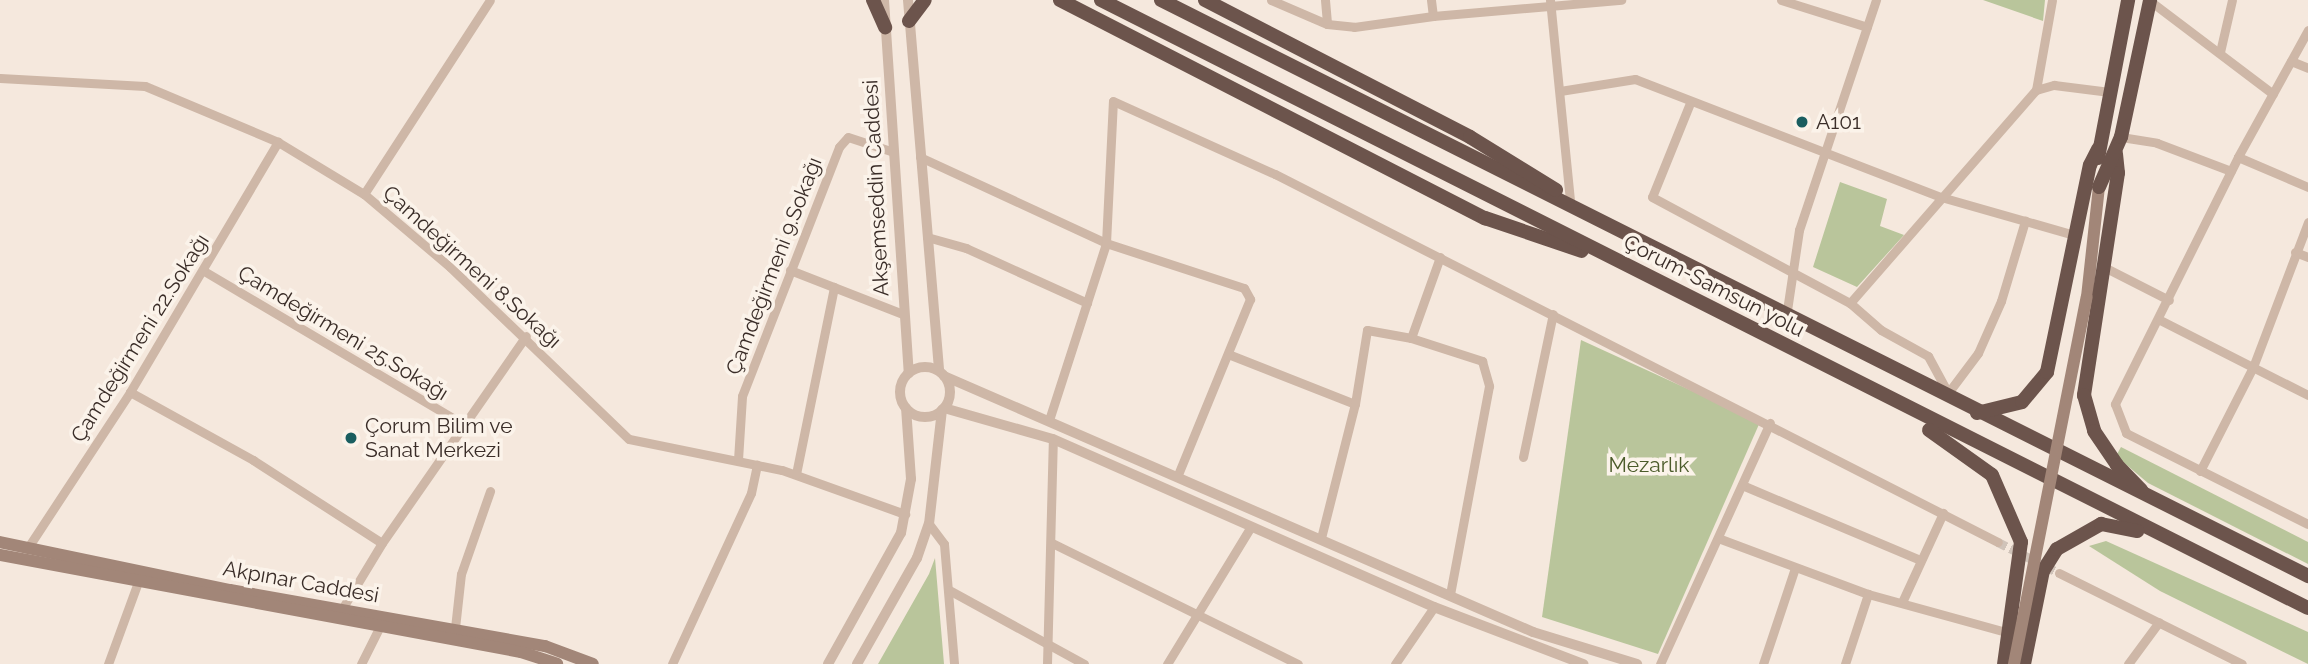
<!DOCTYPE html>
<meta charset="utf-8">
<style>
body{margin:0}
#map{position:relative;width:2308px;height:664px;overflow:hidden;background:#f5e8dd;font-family:Raleway,sans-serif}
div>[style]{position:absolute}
.green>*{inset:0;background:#b9c59b}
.minor-tunnel>*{height:9px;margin-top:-4.5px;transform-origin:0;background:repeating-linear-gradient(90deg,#d0c3b9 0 9px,transparent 0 13.5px)}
.minor>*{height:9px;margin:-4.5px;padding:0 4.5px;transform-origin:4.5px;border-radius:4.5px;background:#ceb7a7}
.tertiary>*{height:10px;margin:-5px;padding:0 5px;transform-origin:5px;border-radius:5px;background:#ceb7a7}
.tertiary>.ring{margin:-5px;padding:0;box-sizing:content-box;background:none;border:10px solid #ceb7a7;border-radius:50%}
.secondary>*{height:12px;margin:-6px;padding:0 6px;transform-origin:6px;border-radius:6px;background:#a28678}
.trunk>*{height:14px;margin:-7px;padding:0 7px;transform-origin:7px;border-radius:7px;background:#6c544c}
.secondary-bridge>*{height:12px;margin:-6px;padding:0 6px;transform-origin:6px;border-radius:6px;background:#a28678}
.dots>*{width:19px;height:19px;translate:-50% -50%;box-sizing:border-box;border:4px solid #fbf3ea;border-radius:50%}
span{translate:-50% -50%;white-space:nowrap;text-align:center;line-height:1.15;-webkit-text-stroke:7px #fbf3ea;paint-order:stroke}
.poi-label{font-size:21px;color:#3a2d28}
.left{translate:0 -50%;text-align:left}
.street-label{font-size:21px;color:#3a2d28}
.park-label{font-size:21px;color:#4b5b2a}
</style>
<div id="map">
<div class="green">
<div style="clip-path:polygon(1983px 0,2045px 0,2043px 21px)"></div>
<div style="clip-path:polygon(1840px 182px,1887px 199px,1880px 226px,1904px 235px,1857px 287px,1813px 267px)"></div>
<div style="clip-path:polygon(1581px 340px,1760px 422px,1658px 654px,1542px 617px)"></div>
<div style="clip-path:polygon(2121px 447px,2308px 542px,2308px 564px,2148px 483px,2116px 456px)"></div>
<div style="clip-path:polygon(2106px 541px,2308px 632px,2308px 664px,2160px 591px,2089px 546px)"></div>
<div style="clip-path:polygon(935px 558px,944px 664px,878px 664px,929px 574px)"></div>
</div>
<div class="minor-tunnel">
<div style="left:1998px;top:542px;width:68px;rotate:26.9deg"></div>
</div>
<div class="minor">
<div style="left:1271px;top:0;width:61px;rotate:23.2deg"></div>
<div style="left:1327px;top:24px;width:27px;rotate:6deg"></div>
<div style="left:1354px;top:27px;width:80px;rotate:-7.9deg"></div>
<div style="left:1325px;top:0;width:24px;rotate:85deg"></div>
<div style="left:1431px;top:0;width:16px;rotate:83deg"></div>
<div style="left:1433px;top:16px;width:189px;rotate:-4.9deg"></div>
<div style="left:1550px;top:0;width:200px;rotate:84.3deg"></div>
<div style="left:1781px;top:0;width:90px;rotate:17.4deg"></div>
<div style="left:2150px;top:1px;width:154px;rotate:37.1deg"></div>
<div style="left:2308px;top:30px;width:145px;rotate:118.9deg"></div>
<div style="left:2238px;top:157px;width:276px;rotate:116.5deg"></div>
<div style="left:2115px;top:404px;width:31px;rotate:69deg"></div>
<div style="left:2126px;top:433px;width:203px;rotate:26.6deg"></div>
<div style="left:2220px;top:52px;width:53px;rotate:-77deg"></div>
<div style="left:2291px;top:61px;width:18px;rotate:22deg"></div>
<div style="left:0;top:78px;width:145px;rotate:3.2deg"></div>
<div style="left:145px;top:86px;width:144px;rotate:22.8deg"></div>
<div style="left:278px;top:142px;width:100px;rotate:31.2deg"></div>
<div style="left:364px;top:194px;width:113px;rotate:40.3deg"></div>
<div style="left:450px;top:267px;width:248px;rotate:43.9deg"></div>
<div style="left:629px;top:439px;width:156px;rotate:11.5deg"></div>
<div style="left:782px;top:470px;width:131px;rotate:19.7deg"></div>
<div style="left:2036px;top:90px;width:19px;rotate:-16deg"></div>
<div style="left:2054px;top:85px;width:56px;rotate:7.1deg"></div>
<div style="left:1560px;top:91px;width:76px;rotate:-9.1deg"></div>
<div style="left:1635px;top:79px;width:328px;rotate:21.1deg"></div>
<div style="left:1941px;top:197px;width:138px;rotate:15.9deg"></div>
<div style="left:1690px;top:103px;width:101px;rotate:112deg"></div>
<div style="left:1652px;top:197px;width:225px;rotate:28.2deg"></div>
<div style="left:1850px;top:303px;width:41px;rotate:41.1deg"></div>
<div style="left:1881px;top:330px;width:54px;rotate:29deg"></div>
<div style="left:1928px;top:356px;width:42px;rotate:61.6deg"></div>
<div style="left:1948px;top:393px;width:50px;rotate:-53.1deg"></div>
<div style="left:1978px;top:353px;width:57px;rotate:-66.1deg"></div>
<div style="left:2001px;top:301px;width:84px;rotate:-73.3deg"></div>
<div style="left:2121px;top:137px;width:36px;rotate:9deg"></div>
<div style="left:2157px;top:143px;width:79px;rotate:20.7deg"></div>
<div style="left:920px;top:157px;width:205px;rotate:24.8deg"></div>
<div style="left:1106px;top:243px;width:145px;rotate:18.1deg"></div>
<div style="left:1244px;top:288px;width:13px;rotate:61deg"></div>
<div style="left:1250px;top:299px;width:192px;rotate:112.3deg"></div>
<div style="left:2238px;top:157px;width:76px;rotate:23.2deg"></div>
<div style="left:364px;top:194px;width:231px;rotate:-57deg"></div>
<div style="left:927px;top:237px;width:41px;rotate:15.8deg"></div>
<div style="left:966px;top:248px;width:133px;rotate:24.4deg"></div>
<div style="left:2295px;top:252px;width:14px;rotate:21deg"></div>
<div style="left:2102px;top:266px;width:75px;rotate:26.9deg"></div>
<div style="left:790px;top:270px;width:121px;rotate:21.3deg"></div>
<div style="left:204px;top:271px;width:302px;rotate:30.6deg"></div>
<div style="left:1850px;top:303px;width:283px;rotate:-48.9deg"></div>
<div style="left:2036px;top:90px;width:91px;rotate:-79.9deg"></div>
<div style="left:1786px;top:317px;width:88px;rotate:-81.5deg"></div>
<div style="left:1799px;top:230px;width:243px;rotate:-71.5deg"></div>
<div style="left:2160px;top:320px;width:166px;rotate:26.9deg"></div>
<div style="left:1411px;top:338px;width:86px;rotate:-70.3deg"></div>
<div style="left:1228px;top:354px;width:136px;rotate:21.5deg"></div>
<div style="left:130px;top:392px;width:141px;rotate:28.9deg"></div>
<div style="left:253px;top:460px;width:153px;rotate:32.8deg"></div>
<div style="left:1049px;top:420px;width:186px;rotate:-72.1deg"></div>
<div style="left:1106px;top:243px;width:142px;rotate:-87.2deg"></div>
<div style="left:1113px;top:101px;width:178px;rotate:24.3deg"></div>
<div style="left:1275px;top:174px;width:811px;rotate:26.98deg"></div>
<div style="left:1523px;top:457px;width:146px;rotate:-78.2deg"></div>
<div style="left:738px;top:460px;width:64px;rotate:-86.4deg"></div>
<div style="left:742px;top:396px;width:267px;rotate:-68.7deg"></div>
<div style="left:839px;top:147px;width:13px;rotate:-48deg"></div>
<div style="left:848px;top:137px;width:48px;rotate:18.1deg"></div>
<div style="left:2200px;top:471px;width:117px;rotate:-63deg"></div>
<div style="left:2253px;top:367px;width:155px;rotate:-69.2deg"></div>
<div style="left:796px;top:474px;width:191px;rotate:-78.5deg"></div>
<div style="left:1742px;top:485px;width:193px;rotate:22.8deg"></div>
<div style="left:929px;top:524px;width:25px;rotate:53deg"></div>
<div style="left:944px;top:544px;width:120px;rotate:85.2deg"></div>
<div style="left:1321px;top:538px;width:138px;rotate:-75.8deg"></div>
<div style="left:1355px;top:404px;width:75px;rotate:-80.8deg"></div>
<div style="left:1367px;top:330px;width:45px;rotate:10.3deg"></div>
<div style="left:1411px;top:338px;width:75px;rotate:17.9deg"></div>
<div style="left:1482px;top:361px;width:26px;rotate:74deg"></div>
<div style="left:1489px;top:386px;width:213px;rotate:100.6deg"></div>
<div style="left:1718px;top:538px;width:160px;rotate:20.5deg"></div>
<div style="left:1868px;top:594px;width:143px;rotate:15.4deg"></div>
<div style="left:1052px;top:543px;width:274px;rotate:26.2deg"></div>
<div style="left:27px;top:549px;width:188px;rotate:-56.7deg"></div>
<div style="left:130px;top:392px;width:291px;rotate:-59.4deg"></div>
<div style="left:2059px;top:573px;width:204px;rotate:26.4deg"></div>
<div style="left:949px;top:590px;width:154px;rotate:28.7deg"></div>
<div style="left:1903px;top:600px;width:96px;rotate:-65.3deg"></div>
<div style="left:342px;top:609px;width:77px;rotate:-58.8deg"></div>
<div style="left:382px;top:543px;width:252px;rotate:-55.2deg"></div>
<div style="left:455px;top:628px;width:54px;rotate:-83.7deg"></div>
<div style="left:461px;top:574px;width:88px;rotate:-70.7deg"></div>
<div style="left:108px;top:664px;width:87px;rotate:-69.9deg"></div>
<div style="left:361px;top:664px;width:40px;rotate:-63.4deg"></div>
<div style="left:672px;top:664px;width:188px;rotate:-65.2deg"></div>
<div style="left:751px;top:493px;width:29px;rotate:-78deg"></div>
<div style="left:1047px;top:664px;width:225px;rotate:-88.5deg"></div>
<div style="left:1167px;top:664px;width:159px;rotate:-58.6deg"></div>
<div style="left:1395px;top:664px;width:69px;rotate:-55.6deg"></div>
<div style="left:1660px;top:664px;width:265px;rotate:-65.5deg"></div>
<div style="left:1763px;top:664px;width:101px;rotate:-71.6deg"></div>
<div style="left:1845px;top:664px;width:74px;rotate:-71.8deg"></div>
<div style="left:2128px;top:664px;width:52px;rotate:-53.6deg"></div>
</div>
<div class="tertiary">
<div style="left:884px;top:0;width:374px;rotate:86.2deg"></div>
<div style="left:908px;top:0;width:372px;rotate:85.2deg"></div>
<div class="ring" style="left:900px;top:367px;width:40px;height:40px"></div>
<div style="left:944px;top:376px;width:642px;rotate:23.49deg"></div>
<div style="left:1533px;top:632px;width:109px;rotate:17.1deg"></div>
<div style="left:944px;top:408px;width:113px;rotate:15.9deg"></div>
<div style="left:1053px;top:439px;width:416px;rotate:23.8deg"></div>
<div style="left:1434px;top:607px;width:160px;rotate:20.9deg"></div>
<div style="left:828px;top:664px;width:150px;rotate:-60.9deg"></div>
<div style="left:901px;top:533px;width:55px;rotate:-79.5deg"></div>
<div style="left:911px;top:479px;width:71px;rotate:-94deg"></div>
<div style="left:857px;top:664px;width:122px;rotate:-60.5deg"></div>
<div style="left:917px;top:558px;width:36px;rotate:-71deg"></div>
<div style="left:929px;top:524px;width:115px;rotate:-83.5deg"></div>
</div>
<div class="secondary">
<div style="left:2087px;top:297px;width:111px;rotate:-83.8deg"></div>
<div style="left:0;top:542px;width:235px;rotate:11.8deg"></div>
<div style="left:230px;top:590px;width:320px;rotate:10.1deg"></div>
<div style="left:545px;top:646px;width:51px;rotate:20.6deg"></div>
<div style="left:0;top:555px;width:530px;rotate:10.55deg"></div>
<div style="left:521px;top:652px;width:38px;rotate:18deg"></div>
</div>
<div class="trunk">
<div style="left:873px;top:0;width:30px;rotate:66deg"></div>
<div style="left:1060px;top:0;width:478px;rotate:27.2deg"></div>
<div style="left:1485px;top:218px;width:102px;rotate:18.8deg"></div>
<div style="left:1101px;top:0;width:1351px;rotate:26.74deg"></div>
<div style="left:1161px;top:0;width:1284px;rotate:26.66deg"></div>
<div style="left:1205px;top:0;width:298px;rotate:27.3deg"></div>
<div style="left:1470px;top:137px;width:101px;rotate:31.6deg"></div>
<div style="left:909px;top:21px;width:26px;rotate:-53deg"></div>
<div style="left:2116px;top:154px;width:19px;rotate:84deg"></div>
<div style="left:2118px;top:173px;width:225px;rotate:98.7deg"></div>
<div style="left:2084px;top:395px;width:37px;rotate:74deg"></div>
<div style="left:2094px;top:431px;width:41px;rotate:55.9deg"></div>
<div style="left:2117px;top:465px;width:35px;rotate:46deg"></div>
<div style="left:2098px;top:158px;width:161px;rotate:-79.2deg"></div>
<div style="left:2099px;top:187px;width:55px;rotate:-66.3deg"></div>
<div style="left:2121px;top:137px;width:140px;rotate:-78deg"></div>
<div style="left:1977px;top:413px;width:46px;rotate:-13.7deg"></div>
<div style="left:2022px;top:402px;width:39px;rotate:-50deg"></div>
<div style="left:2047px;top:372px;width:211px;rotate:-78.3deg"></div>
<div style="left:2090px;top:165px;width:18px;rotate:-63deg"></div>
<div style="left:1929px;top:430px;width:77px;rotate:35.5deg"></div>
<div style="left:1992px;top:475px;width:73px;rotate:66.6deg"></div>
<div style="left:2021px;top:542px;width:123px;rotate:97.9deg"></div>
<div style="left:2024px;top:664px;width:95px;rotate:-78.5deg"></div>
<div style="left:2043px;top:571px;width:26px;rotate:-58deg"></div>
<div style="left:2057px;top:549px;width:51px;rotate:-29.6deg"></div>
<div style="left:2101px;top:524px;width:37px;rotate:11deg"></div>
</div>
<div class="secondary-bridge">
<div style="left:2014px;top:664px;width:374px;rotate:-78.8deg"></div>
</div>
<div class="dots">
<div style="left:1802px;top:122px;background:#1a5e60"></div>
<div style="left:351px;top:438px;background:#1a5e60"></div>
</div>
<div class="poi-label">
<span class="left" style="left:1816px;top:122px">A101</span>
<span class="left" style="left:365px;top:438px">Çorum Bilim ve<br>Sanat Merkezi</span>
</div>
<div class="street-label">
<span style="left:876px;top:188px;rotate:-93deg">Akşemseddin Caddesi</span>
<span style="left:774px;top:266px;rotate:-69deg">Çamdeğirmeni 9.Sokağı</span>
<span style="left:472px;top:267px;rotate:42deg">Çamdeğirmeni 8.Sokağı</span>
<span style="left:1714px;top:286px;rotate:27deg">Çorum-Samsun yolu</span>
<span style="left:343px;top:333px;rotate:31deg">Çamdeğirmeni 25.Sokağı</span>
<span style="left:140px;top:338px;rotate:-58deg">Çamdeğirmeni 22.Sokağı</span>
<span style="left:301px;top:582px;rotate:10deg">Akpınar Caddesi</span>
</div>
<div class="park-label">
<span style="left:1649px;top:465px">Mezarlık</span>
</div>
</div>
